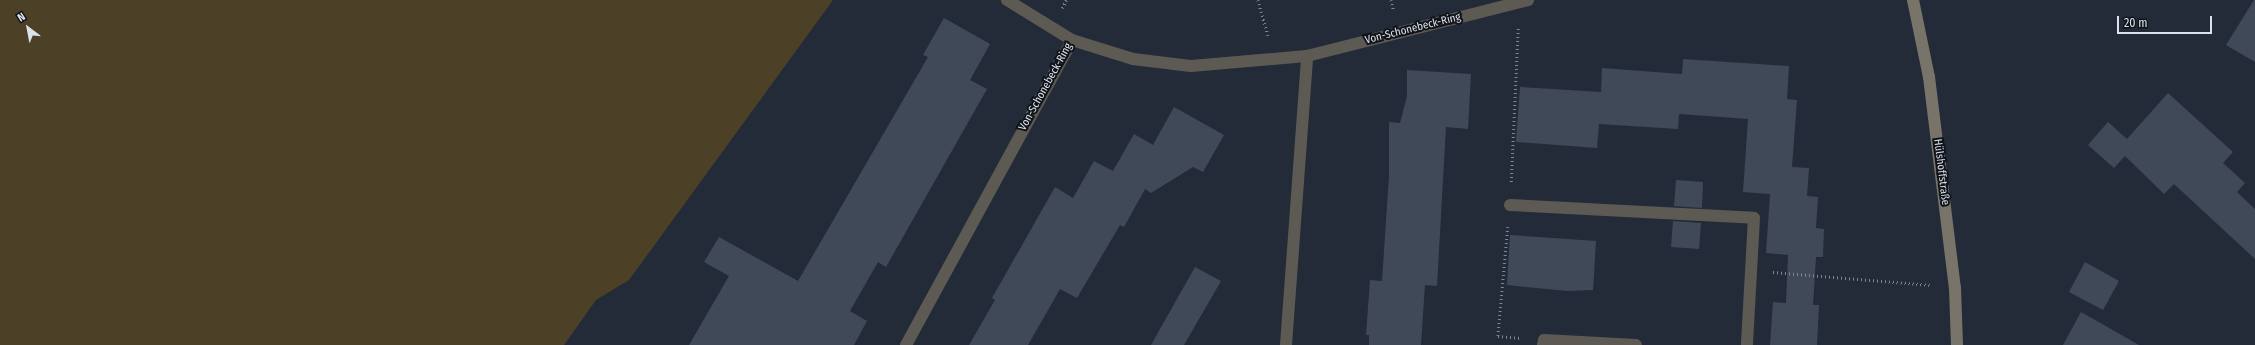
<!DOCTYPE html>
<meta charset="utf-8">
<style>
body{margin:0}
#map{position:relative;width:2255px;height:345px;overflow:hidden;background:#232b38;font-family:"Fira Sans Condensed",sans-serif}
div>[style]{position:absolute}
.green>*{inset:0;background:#4c4127}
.building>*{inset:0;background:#404957}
.path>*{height:2.5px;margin-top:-1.25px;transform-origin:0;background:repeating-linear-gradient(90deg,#7f8691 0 1px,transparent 0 4px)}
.lane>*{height:12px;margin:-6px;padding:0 6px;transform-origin:6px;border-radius:6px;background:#5d5a53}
.street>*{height:12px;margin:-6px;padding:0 6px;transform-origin:6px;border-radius:6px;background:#5d5a53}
.secondary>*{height:12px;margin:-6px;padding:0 6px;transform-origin:6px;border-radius:6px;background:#797469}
span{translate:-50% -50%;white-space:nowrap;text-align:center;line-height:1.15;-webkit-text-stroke:4px #101319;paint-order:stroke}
.street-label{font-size:11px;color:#dce2eb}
.north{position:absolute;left:8px;top:8px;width:40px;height:40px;-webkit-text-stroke:3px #101319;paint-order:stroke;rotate:328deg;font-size:11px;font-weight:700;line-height:16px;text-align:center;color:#dce2eb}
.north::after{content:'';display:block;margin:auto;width:14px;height:18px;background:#dce2eb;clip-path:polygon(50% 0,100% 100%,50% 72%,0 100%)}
.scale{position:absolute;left:2117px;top:16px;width:95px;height:18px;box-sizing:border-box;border:2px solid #dce2eb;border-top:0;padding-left:5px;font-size:12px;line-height:14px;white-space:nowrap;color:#dce2eb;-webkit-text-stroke:3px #101319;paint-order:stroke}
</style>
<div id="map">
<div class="green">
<div style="clip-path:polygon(0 0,833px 0,629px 280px,596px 300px,564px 345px,0 345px)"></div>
</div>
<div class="building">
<div style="clip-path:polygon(2254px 0,2255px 0,2255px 62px,2226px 45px)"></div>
<div style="clip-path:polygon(944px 18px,990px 44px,970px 80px,987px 89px,886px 267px,878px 262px,850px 311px,867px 321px,854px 345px,689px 345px,729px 276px,704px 262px,719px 237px,798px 281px,928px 57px,923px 55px)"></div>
<div style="clip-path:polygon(1683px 59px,1789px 66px,1787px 99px,1797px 100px,1792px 167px,1809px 168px,1807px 196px,1818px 197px,1816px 228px,1824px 229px,1823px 257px,1816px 257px,1813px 305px,1819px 305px,1817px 345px,1770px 345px,1773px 302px,1786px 303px,1788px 255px,1766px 253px,1770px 194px,1743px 192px,1748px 119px,1679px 114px,1678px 129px,1599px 124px,1597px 148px,1516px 142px,1520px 87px,1601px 92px,1602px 68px,1682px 74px)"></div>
<div style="clip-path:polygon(1407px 70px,1471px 74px,1468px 129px,1446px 127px,1437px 286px,1425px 285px,1421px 345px,1369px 345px,1369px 335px,1366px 335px,1370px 280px,1382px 281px,1389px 176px,1389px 122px,1400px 123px,1407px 96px)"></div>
<div style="clip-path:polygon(2168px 93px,2233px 152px,2223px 163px,2245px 183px,2237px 192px,2255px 209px,2255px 259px,2174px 184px,2164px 194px,2125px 156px,2114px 168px,2088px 145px,2108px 122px,2127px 139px)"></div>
<div style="clip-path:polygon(1174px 107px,1224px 135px,1203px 172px,1193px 167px,1151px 193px,1145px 189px,1124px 227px,1120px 225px,1077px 298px,1060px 289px,1028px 345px,969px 345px,995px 300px,992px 298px,1055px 187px,1073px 198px,1094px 161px,1113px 171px,1134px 134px,1153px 145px)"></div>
<div style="clip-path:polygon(1676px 180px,1703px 182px,1702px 208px,1674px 206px)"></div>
<div style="clip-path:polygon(1673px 221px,1701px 223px,1699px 249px,1671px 247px)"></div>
<div style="clip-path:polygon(1510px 235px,1596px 241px,1593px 290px,1567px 291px,1507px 285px)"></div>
<div style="clip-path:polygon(2085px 262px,2119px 281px,2103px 310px,2069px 292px)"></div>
<div style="clip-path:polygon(1195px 267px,1221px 281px,1184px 345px,1151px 345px)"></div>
<div style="clip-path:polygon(2081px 312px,2139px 345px,2063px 345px)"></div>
</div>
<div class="path">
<div style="left:1258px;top:0;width:37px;rotate:74deg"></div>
<div style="left:1391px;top:0;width:11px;rotate:75deg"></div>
<div style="left:1062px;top:8px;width:9px;rotate:-63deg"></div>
<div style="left:1511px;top:182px;width:155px;rotate:-87.4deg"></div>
<div style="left:1508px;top:227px;width:109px;rotate:95.2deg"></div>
<div style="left:1498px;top:336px;width:23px;rotate:5deg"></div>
<div style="left:1773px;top:272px;width:159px;rotate:4.7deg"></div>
</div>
<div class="lane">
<div style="left:1510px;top:205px;width:244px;rotate:3deg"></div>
<div style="left:1754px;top:218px;width:127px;rotate:93.2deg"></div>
</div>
<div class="street">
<div style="left:1007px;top:0;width:76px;rotate:31.6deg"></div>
<div style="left:1072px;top:40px;width:64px;rotate:17.3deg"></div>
<div style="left:1133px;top:59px;width:58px;rotate:6.9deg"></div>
<div style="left:1191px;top:66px;width:116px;rotate:-4.9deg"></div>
<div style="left:1307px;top:56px;width:228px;rotate:-14.2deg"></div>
<div style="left:906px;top:345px;width:347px;rotate:-61.4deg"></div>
<div style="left:1286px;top:345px;width:290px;rotate:-85.8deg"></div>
<div style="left:1543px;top:345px;width:5px;rotate:-79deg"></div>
<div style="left:1544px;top:340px;width:92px;rotate:3.1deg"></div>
</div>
<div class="secondary">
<div style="left:1913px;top:0;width:79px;rotate:78.3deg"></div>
<div style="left:1929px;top:77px;width:213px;rotate:83deg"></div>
<div style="left:1955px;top:288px;width:57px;rotate:88deg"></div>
</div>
<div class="street-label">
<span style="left:1413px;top:29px;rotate:-14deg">Von-Schonebeck-Ring</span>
<span style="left:1046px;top:87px;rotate:-61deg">Von-Schonebeck-Ring</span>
<span style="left:1941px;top:172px;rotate:83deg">Hülshoffstraße</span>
</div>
<div class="north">N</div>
<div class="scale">20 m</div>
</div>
